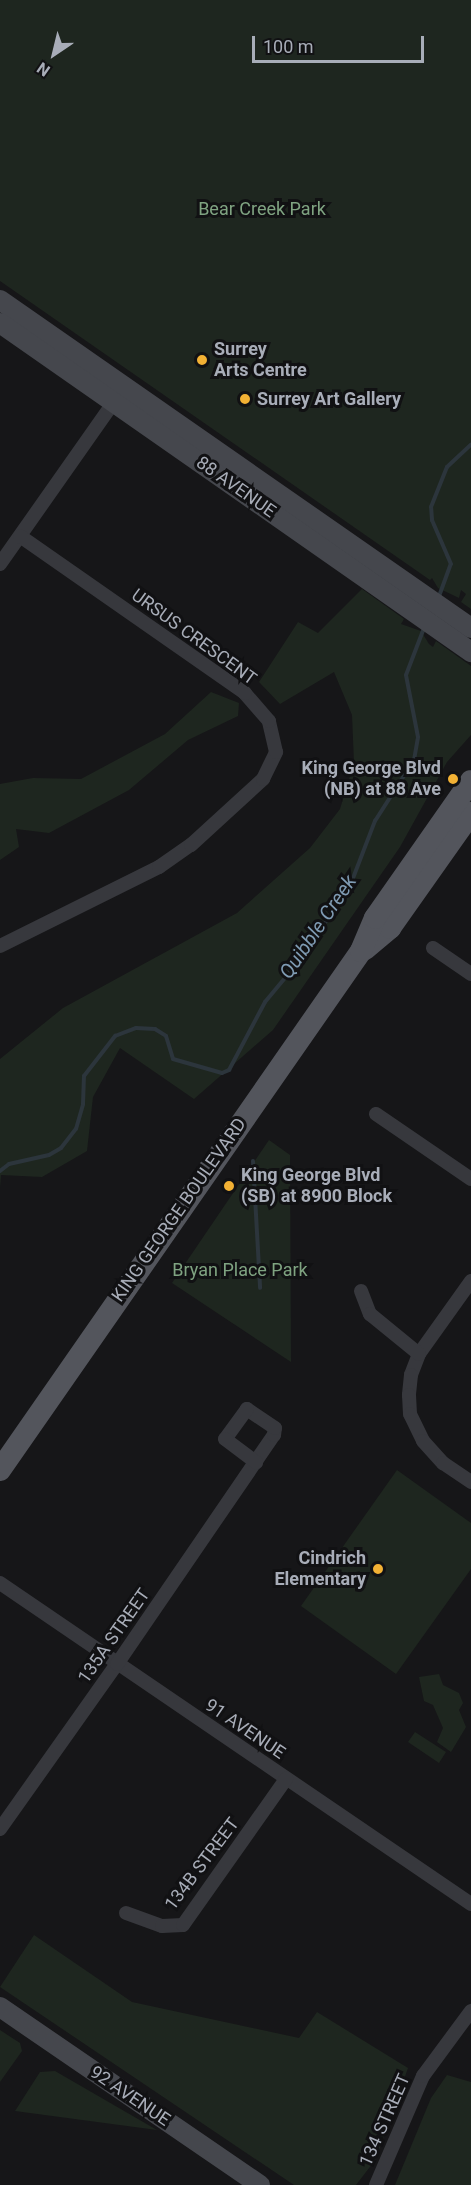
<!DOCTYPE html>
<style>
body{margin:0}
#map{position:relative;width:471px;height:2185px;overflow:hidden;background:#161618;font-family:Roboto,sans-serif}
div>[style]{position:absolute}
.green>*{inset:0;background:#1e261f}
.stream>*{height:4px;margin:-2px;padding:0 2px;transform-origin:2px;border-radius:2px;background:#2c353c}
.minor>*{height:14px;margin:-7px;padding:0 7px;transform-origin:7px;border-radius:7px;background:#37383d}
.secondary>*{height:20px;margin:-10px;padding:0 10px;transform-origin:10px;border-radius:10px;background:#45474d}
.primary>*{height:22px;margin:-11px;padding:0 11px;transform-origin:11px;border-radius:11px;background:#53555c}
.dots>*{width:16px;height:16px;translate:-50% -50%;box-sizing:border-box;border:3px solid #111113;border-radius:50%}
span{translate:-50% -50%;white-space:nowrap;text-align:center;line-height:1.15;-webkit-text-stroke:6px #111113;paint-order:stroke}
.park-label{font-size:18px;color:#7fa381}
.poi-label{font-size:18px;color:#a8adb8;font-weight:700}
.left{translate:0 -50%;text-align:left}
.right{translate:-100% -50%;text-align:right}
.street-label{font-size:18px;color:#a8adb8}
.water-label{font-size:20px;color:#7f9bb3;font-style:italic}
.north{position:absolute;left:24px;top:24px;width:60px;height:60px;-webkit-text-stroke:4px #111113;paint-order:stroke;rotate:215deg;font-size:16px;font-weight:700;line-height:24px;text-align:center;color:#a8adb8}
.north::after{content:'';display:block;margin:auto;width:21px;height:27px;background:#a8adb8;clip-path:polygon(50% 0,100% 100%,50% 72%,0 100%)}
.scale{position:absolute;left:252px;top:36px;width:172px;height:27px;box-sizing:border-box;border:3px solid #a8adb8;border-top:0;padding-left:8px;font-size:18px;line-height:21px;white-space:nowrap;color:#a8adb8;-webkit-text-stroke:4px #111113;paint-order:stroke}
</style>
<div id="map">
<div class="green">
<div style="clip-path:polygon(0 0,471px 0,471px 609px,461px 602px,466px 594px,461px 590px,459px 598px,438px 588px,432px 578px,430px 580px,0 281px)"></div>
<div style="clip-path:polygon(362px 589px,404px 619px,401px 624px,421px 631px,429px 644px,433px 647px,436px 641px,471px 666px,471px 735px,447px 762px,400px 847px,273px 1030px,194px 1099px,120px 1048px,93px 1097px,87px 1151px,42px 1177px,1px 1175px,0 1188px,0 1059px,63px 1008px,237px 913px,310px 848px,340px 809px,354px 763px,352px 715px,334px 672px,280px 704px,259px 682px,298px 622px,318px 633px)"></div>
<div style="clip-path:polygon(211px 692px,239px 703px,238px 716px,188px 740px,129px 790px,49px 833px,16px 829px,19px 847px,0 860px,0 784px,33px 778px,81px 779px,165px 734px)"></div>
<div style="clip-path:polygon(269px 1140px,290px 1155px,291px 1362px,172px 1283px)"></div>
<div style="clip-path:polygon(397px 1470px,471px 1523px,471px 1569px,396px 1674px,301px 1606px)"></div>
<div style="clip-path:polygon(439px 1674px,443px 1685px,459px 1693px,463px 1703px,459px 1710px,466px 1727px,451px 1752px,437px 1742px,443px 1728px,433px 1705px,424px 1701px,419px 1677px)"></div>
<div style="clip-path:polygon(415px 1732px,446px 1752px,439px 1763px,408px 1742px)"></div>
<div style="clip-path:polygon(34px 1935px,132px 2002px,299px 2038px,317px 2012px,408px 2068px,376px 2159px,356px 2185px,294px 2185px,0 1987px)"></div>
<div style="clip-path:polygon(0 2030px,20px 2043px,22px 2051px,0 2082px)"></div>
<div style="clip-path:polygon(55px 2071px,157px 2130px,15px 2111px,40px 2072px)"></div>
<div style="clip-path:polygon(447px 2075px,471px 2082px,471px 2185px,395px 2185px,431px 2098px)"></div>
</div>
<div class="stream">
<div style="left:438px;top:599px;width:37px;rotate:-70deg"></div>
<div style="left:451px;top:564px;width:48px;rotate:-113.4deg"></div>
<div style="left:432px;top:520px;width:13px;rotate:-94deg"></div>
<div style="left:431px;top:507px;width:43px;rotate:-68.2deg"></div>
<div style="left:447px;top:467px;width:33px;rotate:-43deg"></div>
<div style="left:253px;top:1161px;width:127px;rotate:86.8deg"></div>
<div style="left:0;top:1171px;width:11px;rotate:-38deg"></div>
<div style="left:9px;top:1164px;width:41px;rotate:-12.7deg"></div>
<div style="left:49px;top:1155px;width:14px;rotate:-30deg"></div>
<div style="left:61px;top:1148px;width:24px;rotate:-52deg"></div>
<div style="left:76px;top:1129px;width:26px;rotate:-74deg"></div>
<div style="left:83px;top:1104px;width:28px;rotate:-88deg"></div>
<div style="left:84px;top:1076px;width:51px;rotate:-52.2deg"></div>
<div style="left:115px;top:1036px;width:22px;rotate:-21deg"></div>
<div style="left:136px;top:1028px;width:19px;rotate:3deg"></div>
<div style="left:155px;top:1029px;width:13px;rotate:32deg"></div>
<div style="left:166px;top:1036px;width:24px;rotate:73deg"></div>
<div style="left:173px;top:1059px;width:51px;rotate:15.9deg"></div>
<div style="left:222px;top:1073px;width:8px;rotate:-23deg"></div>
<div style="left:229px;top:1070px;width:77px;rotate:-62.1deg"></div>
<div style="left:265px;top:1002px;width:53px;rotate:-50.3deg"></div>
<div style="left:299px;top:961px;width:91px;rotate:-55.8deg"></div>
<div style="left:350px;top:886px;width:70px;rotate:-69deg"></div>
<div style="left:375px;top:821px;width:72px;rotate:-57.4deg"></div>
<div style="left:414px;top:760px;width:23px;rotate:-80deg"></div>
<div style="left:418px;top:737px;width:63px;rotate:-101deg"></div>
<div style="left:406px;top:675px;width:50px;rotate:-69deg"></div>
</div>
<div class="minor">
<div style="left:0;top:564px;width:198px;rotate:-54.9deg"></div>
<div style="left:0;top:946px;width:178px;rotate:-26.4deg"></div>
<div style="left:159px;top:867px;width:39px;rotate:-35deg"></div>
<div style="left:191px;top:845px;width:98px;rotate:-42.5deg"></div>
<div style="left:263px;top:779px;width:30px;rotate:-64deg"></div>
<div style="left:276px;top:752px;width:32px;rotate:-103deg"></div>
<div style="left:269px;top:721px;width:37px;rotate:-131deg"></div>
<div style="left:245px;top:693px;width:274px;rotate:-145.1deg"></div>
<div style="left:433px;top:948px;width:46px;rotate:34.4deg"></div>
<div style="left:376px;top:1114px;width:115px;rotate:34.4deg"></div>
<div style="left:471px;top:1281px;width:90px;rotate:125.5deg"></div>
<div style="left:419px;top:1354px;width:22px;rotate:111deg"></div>
<div style="left:411px;top:1375px;width:20px;rotate:96deg"></div>
<div style="left:409px;top:1395px;width:19px;rotate:87deg"></div>
<div style="left:410px;top:1414px;width:30px;rotate:64deg"></div>
<div style="left:423px;top:1441px;width:30px;rotate:48deg"></div>
<div style="left:443px;top:1463px;width:34px;rotate:34deg"></div>
<div style="left:361px;top:1291px;width:25px;rotate:69deg"></div>
<div style="left:370px;top:1314px;width:63px;rotate:39.2deg"></div>
<div style="left:0;top:1583px;width:570px;rotate:34.28deg"></div>
<div style="left:0;top:1829px;width:202px;rotate:-54.7deg"></div>
<div style="left:117px;top:1664px;width:278px;rotate:-55.6deg"></div>
<div style="left:274px;top:1435px;width:7px;rotate:-82deg"></div>
<div style="left:275px;top:1428px;width:34px;rotate:-146deg"></div>
<div style="left:247px;top:1409px;width:37px;rotate:126deg"></div>
<div style="left:225px;top:1439px;width:39px;rotate:37deg"></div>
<div style="left:126px;top:1913px;width:38px;rotate:20deg"></div>
<div style="left:162px;top:1926px;width:21px;rotate:-3deg"></div>
<div style="left:183px;top:1925px;width:179px;rotate:-54.8deg"></div>
<div style="left:376px;top:2185px;width:119px;rotate:-66.7deg"></div>
<div style="left:423px;top:2076px;width:81px;rotate:-53.6deg"></div>
</div>
<div class="secondary">
<div style="left:0;top:300px;width:574px;rotate:34.85deg"></div>
<div style="left:0;top:323px;width:575px;rotate:34.93deg"></div>
<div style="left:0;top:2007px;width:315px;rotate:34.4deg"></div>
</div>
<div class="primary">
<div style="left:365px;top:949px;width:33px;rotate:-40deg"></div>
<div style="left:390px;top:928px;width:141px;rotate:-54.8deg"></div>
<div style="left:0;top:1470px;width:632px;rotate:-55.18deg"></div>
<div style="left:361px;top:951px;width:36px;rotate:-67deg"></div>
<div style="left:375px;top:918px;width:167px;rotate:-55deg"></div>
</div>
<div class="dots">
<div style="left:202px;top:360px;background:#f2b134"></div>
<div style="left:245px;top:399px;background:#f2b134"></div>
<div style="left:453px;top:779px;background:#f2b134"></div>
<div style="left:229px;top:1186px;background:#f2b134"></div>
<div style="left:378px;top:1569px;background:#f2b134"></div>
</div>
<div class="park-label">
<span style="left:262px;top:209px">Bear Creek Park</span>
<span style="left:240px;top:1270px">Bryan Place Park</span>
</div>
<div class="poi-label">
<span class="left" style="left:214px;top:360px">Surrey<br>Arts Centre</span>
<span class="left" style="left:257px;top:399px">Surrey Art Gallery</span>
<span class="right" style="left:441px;top:779px">King George Blvd<br>(NB) at 88 Ave</span>
<span class="left" style="left:241px;top:1186px">King George Blvd<br>(SB) at 8900 Block</span>
<span class="right" style="left:366px;top:1569px">Cindrich<br>Elementary</span>
</div>
<div class="street-label">
<span style="left:236px;top:487px;rotate:35deg">88 AVENUE</span>
<span style="left:194px;top:637px;rotate:36deg">URSUS CRESCENT</span>
<span style="left:179px;top:1210px;rotate:-55deg">KING GEORGE BOULEVARD</span>
<span style="left:114px;top:1636px;rotate:-55deg">135A STREET</span>
<span style="left:245px;top:1729px;rotate:34deg">91 AVENUE</span>
<span style="left:202px;top:1864px;rotate:-53deg">134B STREET</span>
<span style="left:130px;top:2096px;rotate:34deg">92 AVENUE</span>
<span style="left:385px;top:2120px;rotate:-66deg">134 STREET</span>
</div>
<div class="water-label">
<span style="left:318px;top:927px;rotate:-56deg">Quibble Creek</span>
</div>
<div class="north">N</div>
<div class="scale">100 m</div>
</div>
